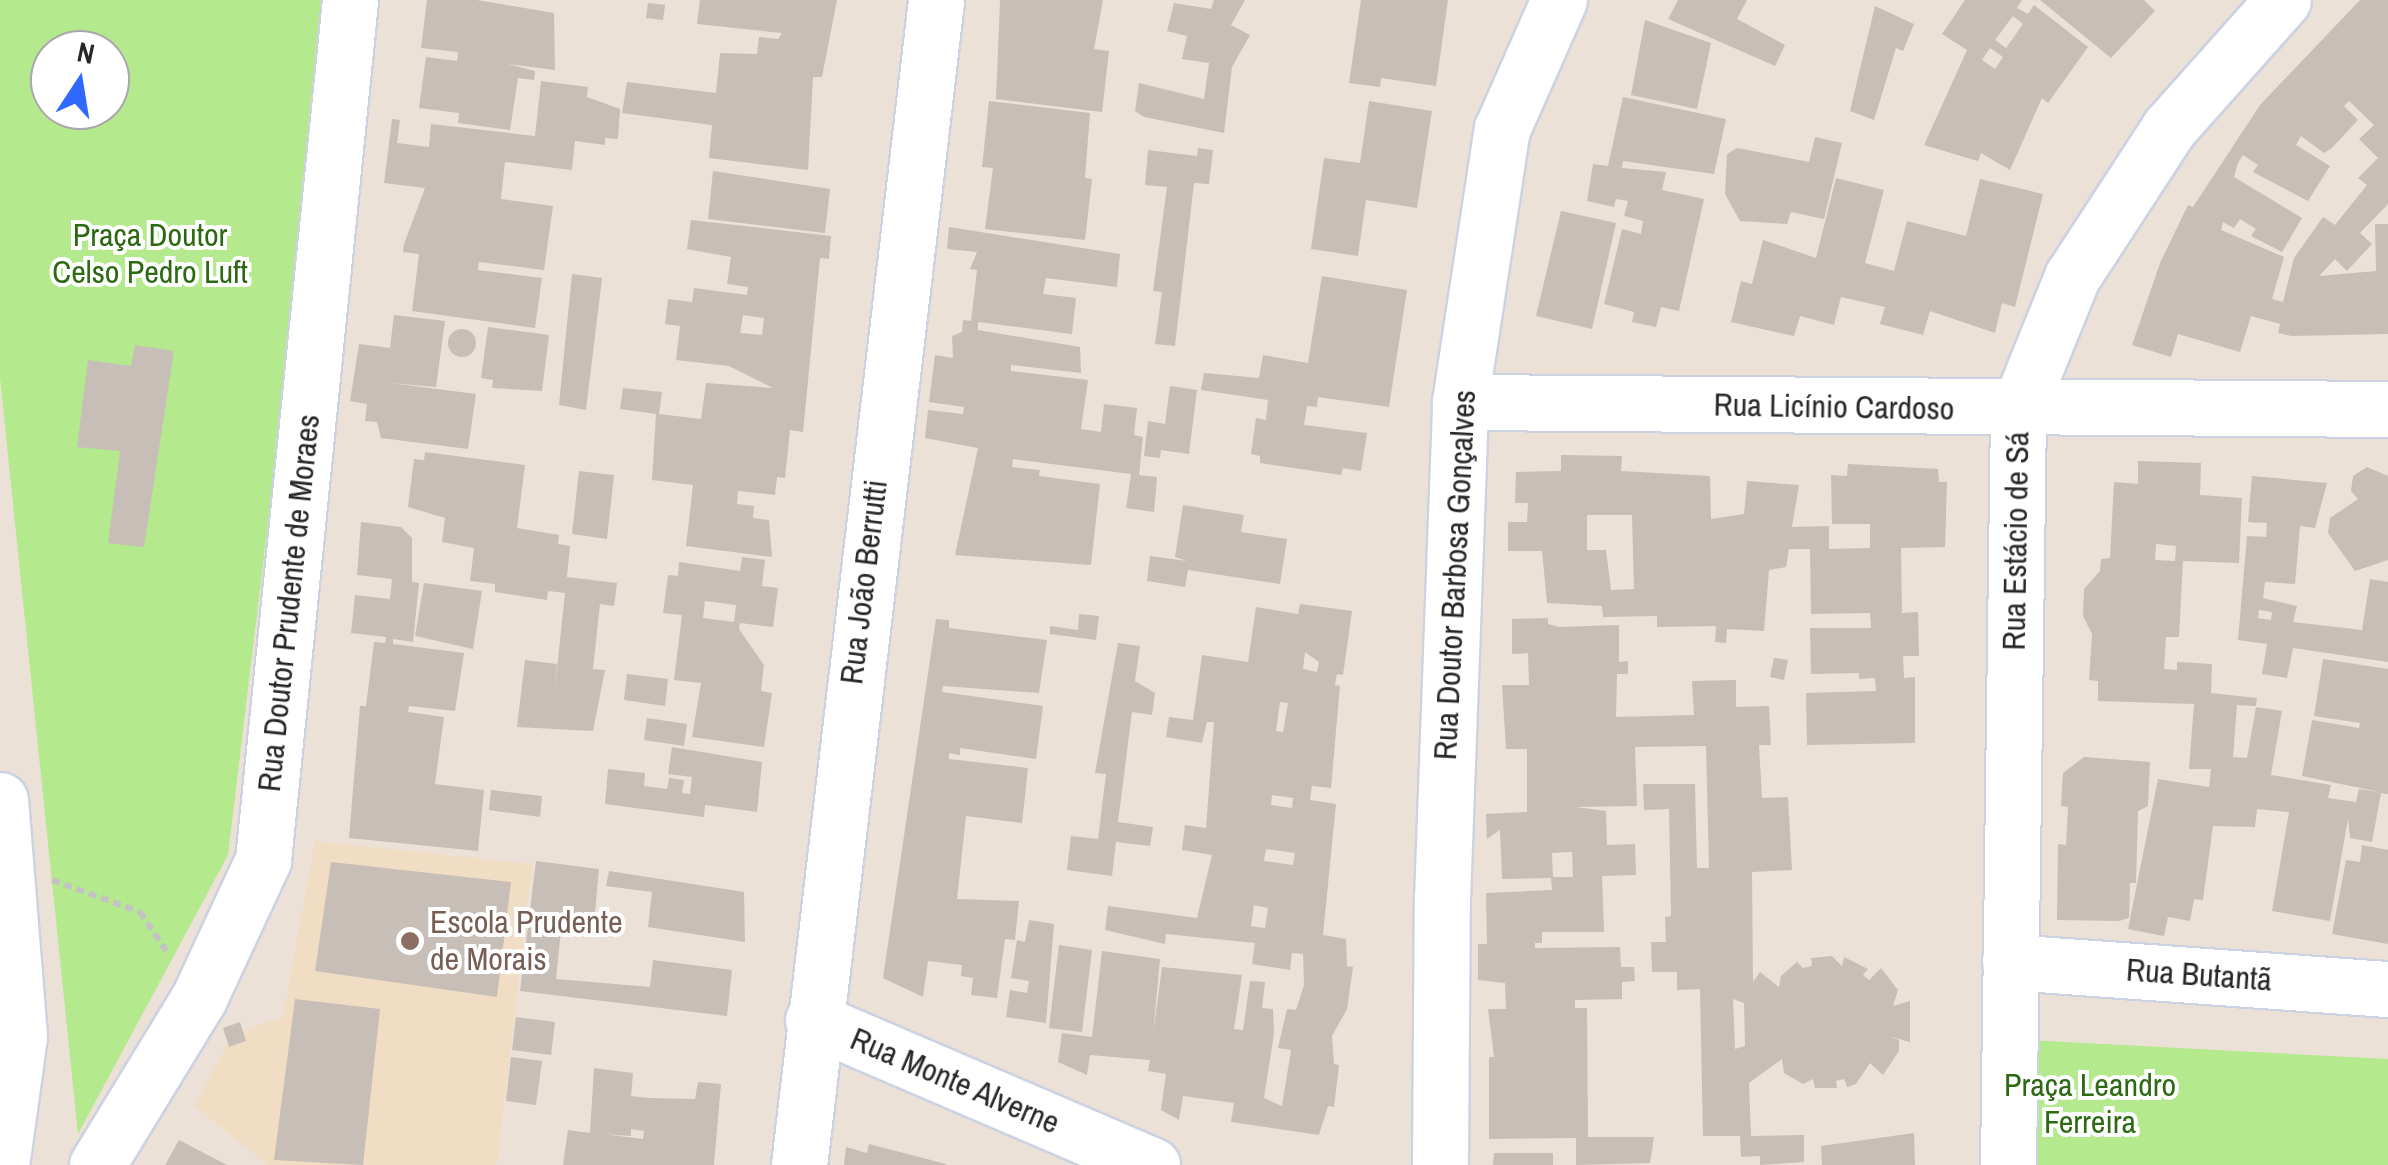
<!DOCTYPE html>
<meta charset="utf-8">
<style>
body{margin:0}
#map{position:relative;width:2388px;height:1165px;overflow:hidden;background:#ece1d7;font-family:"Archivo Narrow",sans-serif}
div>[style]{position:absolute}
.education>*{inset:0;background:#f0ddc4}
.green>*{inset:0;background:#b4e98d}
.building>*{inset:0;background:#c6beb7}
.round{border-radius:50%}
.path>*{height:6px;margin-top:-3px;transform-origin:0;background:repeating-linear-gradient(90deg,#c3c3c3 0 8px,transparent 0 13px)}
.roads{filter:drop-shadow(2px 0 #ccd2e2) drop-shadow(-2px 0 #ccd2e2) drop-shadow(0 2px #ccd2e2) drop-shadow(0 -2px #ccd2e2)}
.minor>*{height:55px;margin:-27.5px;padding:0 27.5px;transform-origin:27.5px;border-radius:27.5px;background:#fff}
.dots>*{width:28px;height:28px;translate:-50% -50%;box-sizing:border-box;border:5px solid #fff;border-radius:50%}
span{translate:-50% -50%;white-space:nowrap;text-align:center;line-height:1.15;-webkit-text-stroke:8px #fff;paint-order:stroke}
.park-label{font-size:32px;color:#2c6912}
.street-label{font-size:32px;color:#272727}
.education-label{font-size:32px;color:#785e54}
.left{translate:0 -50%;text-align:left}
.north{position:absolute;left:30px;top:30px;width:100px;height:100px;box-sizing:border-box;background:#fff;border:2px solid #a9a9a9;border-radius:50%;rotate:12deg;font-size:28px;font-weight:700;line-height:40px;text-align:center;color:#272727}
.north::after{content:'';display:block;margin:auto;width:35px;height:45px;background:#3069ff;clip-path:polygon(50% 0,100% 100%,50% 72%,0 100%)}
</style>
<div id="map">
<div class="education">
<div style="clip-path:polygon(315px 841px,532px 864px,497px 1165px,268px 1165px,195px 1106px,232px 1034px,283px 1017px)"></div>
</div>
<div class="green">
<div style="clip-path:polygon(evenodd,0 0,331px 0,228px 855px,78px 1134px,0 378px,0 0,50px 50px,110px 50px,110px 110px,50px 110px,50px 50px)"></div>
<div style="clip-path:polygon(2026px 1040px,2388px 1059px,2388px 1165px,2031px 1165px)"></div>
</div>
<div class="building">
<div style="clip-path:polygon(427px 0,477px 0,554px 13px,555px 70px,508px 64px,535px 71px,534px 80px,518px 78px,510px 130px,458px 123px,459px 113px,419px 108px,426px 57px,457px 61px,458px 52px,421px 48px)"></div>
<div style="clip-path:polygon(700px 0,837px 0,822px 77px,813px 77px,808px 170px,709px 158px,712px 125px,622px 113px,627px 82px,716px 93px,720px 53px,757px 54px,759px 37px,778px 39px,782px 33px,697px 24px)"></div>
<div style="clip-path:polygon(1000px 0,1103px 0,1094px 49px,1109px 51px,1102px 112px,996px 99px)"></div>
<div style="clip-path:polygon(1214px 0,1245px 0,1231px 25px,1250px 35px,1232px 67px,1224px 133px,1144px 117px,1135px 111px,1139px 83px,1204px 99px,1209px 63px,1182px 59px,1187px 36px,1167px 31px,1174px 3px,1211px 9px)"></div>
<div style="clip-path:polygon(1361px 0,1448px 0,1436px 86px,1381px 78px,1380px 87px,1349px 83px)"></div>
<div style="clip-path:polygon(1678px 0,1747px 0,1737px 19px,1785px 45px,1775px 66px,1668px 19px)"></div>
<div style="clip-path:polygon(evenodd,1965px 0,2022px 0,2017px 8px,2028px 14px,2034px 5px,2088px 47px,2048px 103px,2042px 98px,2010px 170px,1981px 153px,1978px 161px,1924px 145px,1967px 50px,1942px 34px,1965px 0,2013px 16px,2023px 24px,2006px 48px,1995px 40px,2013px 16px,1965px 0,1990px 48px,2003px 57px,1995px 69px,1982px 60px,1990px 48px)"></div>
<div style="clip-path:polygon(2040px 0,2144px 0,2155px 11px,2111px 58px)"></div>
<div style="clip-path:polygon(evenodd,2360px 0,2388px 0,2388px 204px,2360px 233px,2372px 244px,2347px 271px,2335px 259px,2319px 276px,2376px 271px,2375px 224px,2388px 224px,2388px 334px,2291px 336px,2278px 333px,2280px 324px,2251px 316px,2240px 352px,2178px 334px,2171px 357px,2132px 345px,2160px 263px,2188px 205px,2193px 207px,2260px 105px,2360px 0,2349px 101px,2374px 125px,2359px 139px,2378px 158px,2358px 178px,2367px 185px,2335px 225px,2323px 217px,2294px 258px,2283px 302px,2272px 299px,2284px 257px,2221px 230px,2223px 222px,2234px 228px,2240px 219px,2256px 229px,2251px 236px,2282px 252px,2302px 218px,2234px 177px,2238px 163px,2243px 155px,2258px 165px,2253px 172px,2308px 201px,2330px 166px,2296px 145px,2301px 136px,2324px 153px,2332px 148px,2358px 120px,2344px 106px,2349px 101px)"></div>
<div style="clip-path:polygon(648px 3px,665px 5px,663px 20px,646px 18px)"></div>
<div style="clip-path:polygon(1875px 6px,1914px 24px,1903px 51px,1896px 48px,1874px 120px,1850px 111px)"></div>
<div style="clip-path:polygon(1645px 20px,1711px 43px,1697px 109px,1631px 95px)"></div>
<div style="clip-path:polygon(541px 81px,588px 87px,587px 97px,620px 109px,618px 139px,605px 138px,605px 145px,575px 141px,572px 170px,505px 162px,501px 199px,553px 206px,544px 270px,479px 262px,478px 270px,542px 278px,535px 328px,412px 311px,419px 254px,403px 252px,404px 244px,425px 188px,384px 183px,392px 119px,400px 120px,397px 143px,429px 147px,431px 124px,535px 136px)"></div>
<div style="clip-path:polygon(1623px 97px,1726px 119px,1714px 174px,1623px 161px,1622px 168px,1666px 172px,1662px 190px,1704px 199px,1679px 311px,1661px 307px,1656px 327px,1632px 322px,1634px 312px,1604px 304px,1622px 229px,1641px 234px,1643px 221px,1624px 216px,1628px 201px,1616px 199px,1614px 207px,1587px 201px,1593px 164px,1608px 166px)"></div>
<div style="clip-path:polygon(989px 101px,1090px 113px,1085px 178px,1092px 179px,1085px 240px,985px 229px,993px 168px,982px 167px)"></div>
<div style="clip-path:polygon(1369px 101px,1432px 111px,1417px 208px,1366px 200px,1358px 256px,1311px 249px,1324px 158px,1360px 163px)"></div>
<div style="clip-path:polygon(1815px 137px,1842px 143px,1824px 219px,1791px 212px,1787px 224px,1740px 221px,1725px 194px,1727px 154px,1737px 148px,1809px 162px)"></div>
<div style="clip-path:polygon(1198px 148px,1213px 150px,1209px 184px,1194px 183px,1175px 346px,1155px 344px,1162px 292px,1153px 291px,1167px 187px,1145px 185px,1148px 150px,1197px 156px)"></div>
<div style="clip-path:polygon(713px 171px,830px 189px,825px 233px,708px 219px)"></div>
<div style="clip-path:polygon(1836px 178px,1884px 190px,1865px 263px,1894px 271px,1907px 221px,1966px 236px,1980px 179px,2043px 194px,2015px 307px,2002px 303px,1995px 333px,1930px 311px,1923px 335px,1880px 324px,1885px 307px,1841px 297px,1834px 325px,1800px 316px,1794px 336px,1731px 322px,1741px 281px,1752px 284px,1763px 240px,1816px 258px)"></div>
<div style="clip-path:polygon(1561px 211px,1616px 223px,1592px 329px,1536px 316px)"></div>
<div style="clip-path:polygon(evenodd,691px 220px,831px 236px,829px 259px,820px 258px,803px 432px,790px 430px,785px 478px,777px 477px,775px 495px,738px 491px,737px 504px,754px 506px,753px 518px,769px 520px,772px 557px,686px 546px,693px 485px,652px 480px,656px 414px,620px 409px,623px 388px,662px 392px,659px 414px,701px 419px,706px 383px,773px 388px,729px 366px,676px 360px,680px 326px,665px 324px,668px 299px,692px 302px,694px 288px,747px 295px,748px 287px,727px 284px,731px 257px,687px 249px,691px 220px,743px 315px,764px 318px,762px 335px,740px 333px,743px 315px)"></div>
<div style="clip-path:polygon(949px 227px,1120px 254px,1117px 287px,1046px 278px,1043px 294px,1076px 298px,1072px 334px,978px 322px,978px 330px,1080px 347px,1081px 373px,1011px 365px,1011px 371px,1088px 380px,1081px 429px,1101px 432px,1104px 404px,1137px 408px,1134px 435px,1143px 437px,1139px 475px,1157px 477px,1154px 512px,1126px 508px,1131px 474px,1013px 459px,1012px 467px,1040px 470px,1039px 476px,1100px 484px,1091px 565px,955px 555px,978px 448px,925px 438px,928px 410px,963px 414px,964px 407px,929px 402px,935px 355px,953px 358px,952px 336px,962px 332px,963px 320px,971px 321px,977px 270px,970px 269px,977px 252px,947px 249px)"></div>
<div style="clip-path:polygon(572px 274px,602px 278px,586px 410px,559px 405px)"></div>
<div style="clip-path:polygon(1322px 276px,1407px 290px,1389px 407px,1318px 397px,1317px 407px,1307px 406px,1304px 425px,1367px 433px,1361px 471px,1343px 468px,1341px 475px,1260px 463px,1260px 456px,1251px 454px,1256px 418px,1266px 420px,1268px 400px,1201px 390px,1204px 373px,1259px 378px,1263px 355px,1308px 363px)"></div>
<div style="clip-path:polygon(394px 315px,445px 321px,436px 387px,390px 383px,476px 394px,468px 449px,381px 438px,377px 422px,365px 421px,367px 404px,350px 401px,359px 344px,390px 348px)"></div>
<div style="clip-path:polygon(488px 327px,549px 335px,542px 391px,492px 388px,493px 380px,481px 378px)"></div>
<div class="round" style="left:448px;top:329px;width:28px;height:28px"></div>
<div style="clip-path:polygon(135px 345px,174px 351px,144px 547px,108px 543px,120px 451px,77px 447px,88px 360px,131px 366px)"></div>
<div style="clip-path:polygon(1170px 386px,1197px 390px,1189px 454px,1161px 450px,1160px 458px,1144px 456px,1148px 421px,1165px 424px)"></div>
<div style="clip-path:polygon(425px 452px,525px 465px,517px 528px,559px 535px,558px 544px,570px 546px,567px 577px,617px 583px,614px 606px,600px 604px,593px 669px,605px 670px,593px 731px,517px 727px,525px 660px,557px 664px,554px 697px,565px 593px,548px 591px,547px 600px,495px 592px,495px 584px,470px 581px,474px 548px,442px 542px,445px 518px,408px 507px,414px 459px,424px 460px)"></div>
<div style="clip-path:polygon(evenodd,1561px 455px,1622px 456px,1621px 471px,1710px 476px,1711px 519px,1744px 514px,1747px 481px,1799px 485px,1792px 527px,1829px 526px,1829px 549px,1870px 548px,1870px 524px,1832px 524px,1831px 475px,1847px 476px,1848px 464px,1938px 469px,1939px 482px,1947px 482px,1945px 547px,1901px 548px,1902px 613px,1918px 612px,1919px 656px,1903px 656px,1904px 678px,1915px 677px,1915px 743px,1807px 745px,1806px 693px,1876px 691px,1875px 678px,1859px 679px,1859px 673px,1811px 674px,1810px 628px,1871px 628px,1870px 613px,1811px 614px,1810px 549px,1789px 549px,1786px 567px,1769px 570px,1764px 631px,1727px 629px,1726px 643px,1715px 642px,1716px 626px,1657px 627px,1657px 616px,1603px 617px,1602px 606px,1547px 603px,1542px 551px,1508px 551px,1508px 522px,1527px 522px,1528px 503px,1515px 503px,1516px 472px,1561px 471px,1561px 455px,1587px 515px,1632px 515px,1634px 589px,1611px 590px,1606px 550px,1587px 550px,1587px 515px)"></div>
<div style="clip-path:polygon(evenodd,2138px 461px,2201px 463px,2200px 495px,2242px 498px,2239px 563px,2183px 561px,2179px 637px,2166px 637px,2164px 669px,2177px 670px,2177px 662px,2212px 664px,2211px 693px,2257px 698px,2256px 706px,2237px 705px,2233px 757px,2247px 758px,2256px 707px,2282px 711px,2271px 775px,2331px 785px,2328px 798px,2356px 802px,2359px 789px,2380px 792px,2302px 776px,2312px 720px,2359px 728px,2360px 723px,2314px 716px,2323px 659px,2388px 669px,2388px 794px,2381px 793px,2372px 842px,2350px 838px,2348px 819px,2330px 921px,2272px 911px,2289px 812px,2257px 809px,2255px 827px,2213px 826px,2203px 900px,2194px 899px,2190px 921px,2168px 917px,2164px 936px,2128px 929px,2158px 779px,2209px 787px,2211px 769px,2189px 769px,2194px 704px,2098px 701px,2098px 681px,2089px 680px,2092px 634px,2083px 616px,2084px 589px,2100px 571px,2101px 559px,2110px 558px,2114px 482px,2138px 484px,2138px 461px,2156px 544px,2176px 546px,2175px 561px,2155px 560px,2156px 544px)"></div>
<div style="clip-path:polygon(2367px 467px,2388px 476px,2388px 560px,2355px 571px,2328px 533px,2330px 518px,2358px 499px,2351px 491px,2353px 476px)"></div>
<div style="clip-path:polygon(579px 471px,614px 475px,607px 539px,572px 534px)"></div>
<div style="clip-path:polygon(evenodd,2252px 476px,2327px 483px,2315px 528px,2300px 526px,2295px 584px,2265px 582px,2263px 598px,2297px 606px,2293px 622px,2362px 630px,2370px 579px,2388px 582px,2388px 662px,2293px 648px,2287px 678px,2262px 674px,2267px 644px,2238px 640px,2247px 536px,2266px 537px,2267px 523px,2248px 522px,2252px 476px,2259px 610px,2272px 612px,2271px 620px,2258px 618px,2259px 610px)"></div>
<div style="clip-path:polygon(1183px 505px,1244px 515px,1241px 532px,1287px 539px,1280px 584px,1188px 570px,1185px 587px,1147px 581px,1150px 556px,1187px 561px,1175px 557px)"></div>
<div style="clip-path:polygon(361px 522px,401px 527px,412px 538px,412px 582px,419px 583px,413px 642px,393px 639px,393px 644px,464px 653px,455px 711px,409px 706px,408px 712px,444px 717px,435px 784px,484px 790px,478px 851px,349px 838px,360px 706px,366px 706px,374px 642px,385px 643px,386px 637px,351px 633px,355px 595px,390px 599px,392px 579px,357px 575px)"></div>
<div style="clip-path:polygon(evenodd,742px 557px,765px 560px,762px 586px,778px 588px,773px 627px,740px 623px,739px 629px,764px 665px,761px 691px,772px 693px,764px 747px,692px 737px,701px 683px,674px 680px,682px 615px,663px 613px,668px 575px,678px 576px,679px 562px,740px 571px,742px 557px,705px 601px,736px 605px,734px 622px,703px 618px,705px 601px)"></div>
<div style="clip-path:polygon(424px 583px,482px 591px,473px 649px,415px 636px)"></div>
<div style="clip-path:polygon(evenodd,1300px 604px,1352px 611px,1343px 675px,1337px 674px,1335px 685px,1340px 686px,1331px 788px,1312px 786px,1310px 800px,1336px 804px,1323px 935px,1346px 939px,1347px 966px,1353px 967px,1347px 1009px,1332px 1036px,1334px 1064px,1339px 1065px,1334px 1107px,1328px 1106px,1319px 1135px,1231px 1122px,1234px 1103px,1183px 1096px,1179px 1120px,1161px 1110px,1166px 1074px,1148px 1071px,1150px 1060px,1090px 1055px,1087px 1075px,1058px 1062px,1062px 1033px,1092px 1037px,1102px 951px,1160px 959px,1153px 1035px,1162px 967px,1242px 975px,1234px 1029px,1243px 1030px,1250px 981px,1265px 982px,1262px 1008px,1273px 1009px,1274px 1034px,1264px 1098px,1282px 1106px,1291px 1050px,1278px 1048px,1287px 1009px,1296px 1010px,1304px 985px,1303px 954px,1292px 953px,1290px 970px,1252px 964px,1255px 943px,1166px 934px,1165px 944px,1105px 930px,1108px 906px,1197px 918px,1212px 855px,1182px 850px,1185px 825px,1206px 828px,1214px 722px,1207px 722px,1202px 743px,1166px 737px,1169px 717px,1193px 720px,1202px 655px,1248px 662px,1256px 607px,1298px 614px,1300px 604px,1305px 652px,1319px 662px,1317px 672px,1303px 669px,1305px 652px,1300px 604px,1280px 702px,1288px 703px,1283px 732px,1276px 731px,1280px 702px,1300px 604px,1272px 795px,1293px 798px,1292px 808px,1271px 805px,1272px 795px,1300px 604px,1266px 849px,1295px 853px,1293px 865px,1264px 861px,1266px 849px,1300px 604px,1254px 905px,1268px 908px,1265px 928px,1251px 926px,1254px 905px)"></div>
<div style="clip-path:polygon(1079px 614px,1099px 616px,1096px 640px,1050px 634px,1050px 626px,1078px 630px)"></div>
<div style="clip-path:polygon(evenodd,1548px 618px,1548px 624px,1559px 627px,1619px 625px,1619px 662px,1628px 661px,1628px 674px,1617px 674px,1616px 717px,1694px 715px,1692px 681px,1736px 680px,1736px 707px,1769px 706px,1771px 745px,1759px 745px,1762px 798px,1788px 797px,1792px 870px,1752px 872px,1753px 982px,1760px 972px,1779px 987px,1781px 976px,1797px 962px,1803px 968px,1812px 966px,1811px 958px,1832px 956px,1842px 966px,1844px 957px,1868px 969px,1863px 975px,1869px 980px,1881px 968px,1898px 990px,1893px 1006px,1910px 1001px,1910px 1042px,1888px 1036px,1899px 1040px,1899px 1051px,1883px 1075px,1870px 1063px,1856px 1084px,1847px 1087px,1844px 1079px,1836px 1081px,1837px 1088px,1815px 1088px,1813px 1079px,1803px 1084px,1784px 1073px,1782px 1059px,1749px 1083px,1751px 1136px,1804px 1135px,1804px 1162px,1760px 1165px,1760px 1156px,1741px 1157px,1740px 1136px,1703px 1136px,1700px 989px,1677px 990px,1677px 972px,1652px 972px,1651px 942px,1666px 942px,1665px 917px,1671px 916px,1669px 809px,1644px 810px,1643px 784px,1695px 784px,1697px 868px,1709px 868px,1706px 746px,1635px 747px,1637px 806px,1576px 807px,1606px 811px,1607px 845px,1635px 844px,1636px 875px,1602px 876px,1604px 932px,1542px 932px,1542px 943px,1535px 943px,1535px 948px,1620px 947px,1621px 967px,1634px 967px,1635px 981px,1622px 982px,1622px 999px,1575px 1000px,1575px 1008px,1587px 1008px,1588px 1137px,1654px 1137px,1650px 1163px,1576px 1165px,1576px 1138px,1489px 1139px,1489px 1057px,1494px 1057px,1488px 1009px,1506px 1009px,1505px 983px,1478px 980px,1478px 944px,1487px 944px,1486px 893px,1552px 890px,1551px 878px,1502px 879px,1500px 830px,1487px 839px,1486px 814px,1527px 812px,1527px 749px,1506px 749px,1502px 685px,1529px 685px,1528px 653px,1512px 654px,1512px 619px,1548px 618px,1572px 852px,1573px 877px,1553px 877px,1552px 853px,1572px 852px,1548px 618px,1733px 999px,1744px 1003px,1745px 1046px,1735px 1049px,1733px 999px)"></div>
<div style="clip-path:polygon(936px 619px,949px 620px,949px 628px,1047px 640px,1039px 693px,943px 686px,942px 692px,1043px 706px,1036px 759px,960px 748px,960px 755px,949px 753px,949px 759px,1028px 768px,1022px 823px,966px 816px,957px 899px,1019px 901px,1015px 940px,1005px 939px,997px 998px,971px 995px,973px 978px,961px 976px,962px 965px,928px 961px,923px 997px,883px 978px)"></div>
<div style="clip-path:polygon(1118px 643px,1140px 646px,1135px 681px,1155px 693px,1152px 715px,1132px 712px,1118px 822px,1153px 827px,1150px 846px,1116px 842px,1112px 876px,1067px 870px,1071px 836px,1098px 839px,1106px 774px,1095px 773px)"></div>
<div style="clip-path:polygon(1774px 658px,1788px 660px,1784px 680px,1770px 677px)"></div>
<div style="clip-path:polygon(627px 674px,668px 679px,665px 706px,624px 700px)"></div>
<div style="clip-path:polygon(647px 718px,687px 724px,684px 746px,644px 740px)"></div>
<div style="clip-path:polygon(672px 747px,762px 762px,757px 812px,705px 805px,704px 817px,605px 804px,608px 769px,645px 773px,644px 786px,667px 789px,669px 778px,684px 780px,682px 793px,690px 794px,692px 777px,668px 774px)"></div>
<div style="clip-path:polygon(2084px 757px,2150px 762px,2148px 806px,2138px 811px,2136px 883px,2130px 883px,2129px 918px,2119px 921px,2057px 920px,2058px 844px,2066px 845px,2068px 807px,2061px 806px,2063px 773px)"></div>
<div style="clip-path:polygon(491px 790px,542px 796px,540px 817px,489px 810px)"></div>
<div style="clip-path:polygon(2362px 845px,2388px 850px,2388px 944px,2332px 934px,2346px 860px,2360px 862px)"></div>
<div style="clip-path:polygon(536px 861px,599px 869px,593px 934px,561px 930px,556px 979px,650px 987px,653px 960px,732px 970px,727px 1016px,520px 991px)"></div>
<div style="clip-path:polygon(331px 862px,511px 882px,497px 997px,315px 971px)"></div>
<div style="clip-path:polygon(609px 871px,744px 892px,745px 942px,648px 927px,652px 892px,606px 886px)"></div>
<div style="clip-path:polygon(1029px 920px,1054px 924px,1046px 1023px,1006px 1017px,1010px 990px,1027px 993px,1029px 981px,1011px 978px,1017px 940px,1025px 942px)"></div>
<div style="clip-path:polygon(1059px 945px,1092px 950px,1082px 1032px,1049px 1028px)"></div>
<div style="clip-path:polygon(295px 999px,380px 1009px,363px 1165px,274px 1160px)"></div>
<div style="clip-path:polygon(516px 1017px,555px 1022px,551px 1055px,512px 1050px)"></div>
<div style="clip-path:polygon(240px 1022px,246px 1041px,229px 1047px,223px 1028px)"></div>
<div style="clip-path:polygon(511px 1057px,542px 1061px,536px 1105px,506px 1101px)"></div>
<div style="clip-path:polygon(evenodd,594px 1068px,633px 1073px,631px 1096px,648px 1098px,695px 1099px,698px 1082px,721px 1084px,714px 1165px,563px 1165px,568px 1130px,590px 1133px,594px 1068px,631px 1129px,644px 1131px,643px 1139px,603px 1134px,631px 1136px,631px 1129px)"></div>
<div style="clip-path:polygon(1914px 1133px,1915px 1165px,1822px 1165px,1821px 1146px)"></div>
<div style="clip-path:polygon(179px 1140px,227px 1165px,165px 1165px)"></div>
<div style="clip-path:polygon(869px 1144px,946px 1164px,946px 1165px,844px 1165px,846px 1147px,867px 1153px)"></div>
<div style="clip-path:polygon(1494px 1153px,1553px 1153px,1553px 1165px,1493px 1165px)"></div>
</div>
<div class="path">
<div style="left:52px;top:880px;width:94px;rotate:20deg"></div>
<div style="left:140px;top:912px;width:48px;rotate:56deg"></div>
</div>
<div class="roads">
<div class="minor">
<div style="left:1460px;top:402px;width:928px;rotate:0.43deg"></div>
<div style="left:0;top:800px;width:237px;rotate:85.4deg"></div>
<div style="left:19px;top:1036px;width:130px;rotate:97.9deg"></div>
<div style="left:2010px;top:962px;width:379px;rotate:4.1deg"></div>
<div style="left:813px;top:1020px;width:369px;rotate:23.2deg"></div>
<div style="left:97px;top:1165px;width:196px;rotate:-58.6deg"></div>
<div style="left:199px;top:998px;width:152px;rotate:-65.1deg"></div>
<div style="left:263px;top:860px;width:864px;rotate:-84.22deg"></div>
<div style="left:799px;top:1165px;width:1173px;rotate:-83.29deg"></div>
<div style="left:1440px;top:1165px;width:266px;rotate:-89.6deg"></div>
<div style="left:1442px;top:899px;width:497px;rotate:-87.9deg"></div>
<div style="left:1460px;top:402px;width:276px;rotate:-81.3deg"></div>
<div style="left:1502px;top:129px;width:141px;rotate:-66.2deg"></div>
<div style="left:2008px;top:1165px;width:755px;rotate:-89.24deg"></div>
<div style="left:2018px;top:410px;width:144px;rotate:-67.9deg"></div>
<div style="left:2072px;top:277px;width:178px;rotate:-56.9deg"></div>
<div style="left:2169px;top:128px;width:171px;rotate:-48.3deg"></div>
</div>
</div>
<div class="dots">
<div style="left:410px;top:941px;background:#8d6e63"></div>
</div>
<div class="park-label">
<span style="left:150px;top:254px">Praça Doutor<br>Celso Pedro Luft</span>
<span style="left:2090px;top:1104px">Praça Leandro<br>Ferreira</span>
</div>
<div class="street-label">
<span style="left:1834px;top:407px;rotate:1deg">Rua Licínio Cardoso</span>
<span style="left:2016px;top:541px;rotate:-89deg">Rua Estácio de Sá</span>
<span style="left:1455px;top:575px;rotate:-87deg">Rua Doutor Barbosa Gonçalves</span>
<span style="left:864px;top:582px;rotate:-83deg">Rua João Berrutti</span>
<span style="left:289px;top:603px;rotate:-84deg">Rua Doutor Prudente de Moraes</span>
<span style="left:2199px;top:975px;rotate:4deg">Rua Butantã</span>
<span style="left:955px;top:1081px;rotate:23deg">Rua Monte Alverne</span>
</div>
<div class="education-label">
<span class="left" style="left:430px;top:941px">Escola Prudente<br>de Morais</span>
</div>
<div class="north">N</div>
</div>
